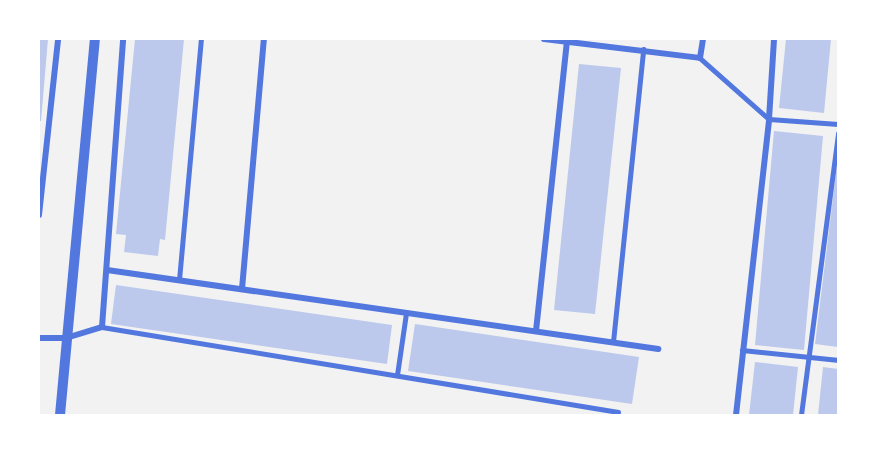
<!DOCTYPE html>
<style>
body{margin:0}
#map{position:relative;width:877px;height:454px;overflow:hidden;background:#f2f2f2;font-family:Barlow,sans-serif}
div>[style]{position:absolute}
.building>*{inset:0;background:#bdc9ec}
.service>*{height:4.5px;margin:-2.25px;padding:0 2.25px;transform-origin:2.25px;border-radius:2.25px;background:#5277de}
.minor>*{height:6px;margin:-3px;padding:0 3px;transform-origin:3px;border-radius:3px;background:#5277de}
.tertiary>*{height:10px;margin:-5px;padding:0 5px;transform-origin:5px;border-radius:5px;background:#5277de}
span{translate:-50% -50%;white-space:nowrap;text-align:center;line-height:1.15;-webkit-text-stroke:6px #fff;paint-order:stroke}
.frame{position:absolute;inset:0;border:40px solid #fff;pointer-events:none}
</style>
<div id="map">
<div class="building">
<div style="clip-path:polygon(39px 39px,48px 39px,41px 121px,39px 121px)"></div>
<div style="clip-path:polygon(135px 39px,184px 39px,165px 240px,160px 239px,158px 256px,124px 252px,126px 235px,116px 234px)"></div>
<div style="clip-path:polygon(786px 39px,831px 39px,824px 113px,779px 108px)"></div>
<div style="clip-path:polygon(579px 64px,621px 68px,595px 314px,554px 310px)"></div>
<div style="clip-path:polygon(774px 131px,823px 136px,804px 350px,755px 345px)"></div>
<div style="clip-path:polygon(837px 165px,838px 165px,838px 347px,815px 344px)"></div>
<div style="clip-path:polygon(116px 285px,392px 325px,387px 364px,111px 324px)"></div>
<div style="clip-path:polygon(415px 324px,639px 357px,632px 404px,408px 371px)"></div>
<div style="clip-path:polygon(755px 362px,798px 367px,793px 415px,749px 415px)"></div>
<div style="clip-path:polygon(823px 367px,838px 369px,838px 415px,818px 415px)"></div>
</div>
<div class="service">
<div style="left:700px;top:58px;width:92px;rotate:41.5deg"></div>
<div style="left:769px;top:119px;width:69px;rotate:4.1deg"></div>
<div style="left:179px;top:280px;width:242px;rotate:-84.8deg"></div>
<div style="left:102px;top:327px;width:523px;rotate:9.35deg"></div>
<div style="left:613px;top:342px;width:294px;rotate:-84.1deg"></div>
<div style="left:742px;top:350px;width:97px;rotate:5.9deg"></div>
<div style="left:397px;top:375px;width:63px;rotate:-81.7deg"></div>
<div style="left:801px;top:415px;width:284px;rotate:-82.5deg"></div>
</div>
<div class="minor">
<div style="left:544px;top:39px;width:157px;rotate:6.9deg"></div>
<div style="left:700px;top:58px;width:19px;rotate:-81deg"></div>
<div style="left:39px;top:215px;width:177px;rotate:-83.8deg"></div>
<div style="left:107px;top:270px;width:557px;rotate:8.16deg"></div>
<div style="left:242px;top:289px;width:251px;rotate:-85deg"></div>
<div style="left:536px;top:331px;width:291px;rotate:-83.9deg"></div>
<div style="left:39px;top:338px;width:27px"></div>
<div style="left:66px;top:338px;width:38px;rotate:-17deg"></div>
<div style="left:102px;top:327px;width:289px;rotate:-85.8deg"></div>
<div style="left:736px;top:415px;width:298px;rotate:-83.6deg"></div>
<div style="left:769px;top:119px;width:80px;rotate:-86.4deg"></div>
</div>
<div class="tertiary">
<div style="left:60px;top:415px;width:378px;rotate:-84.7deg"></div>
</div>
<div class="frame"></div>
</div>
